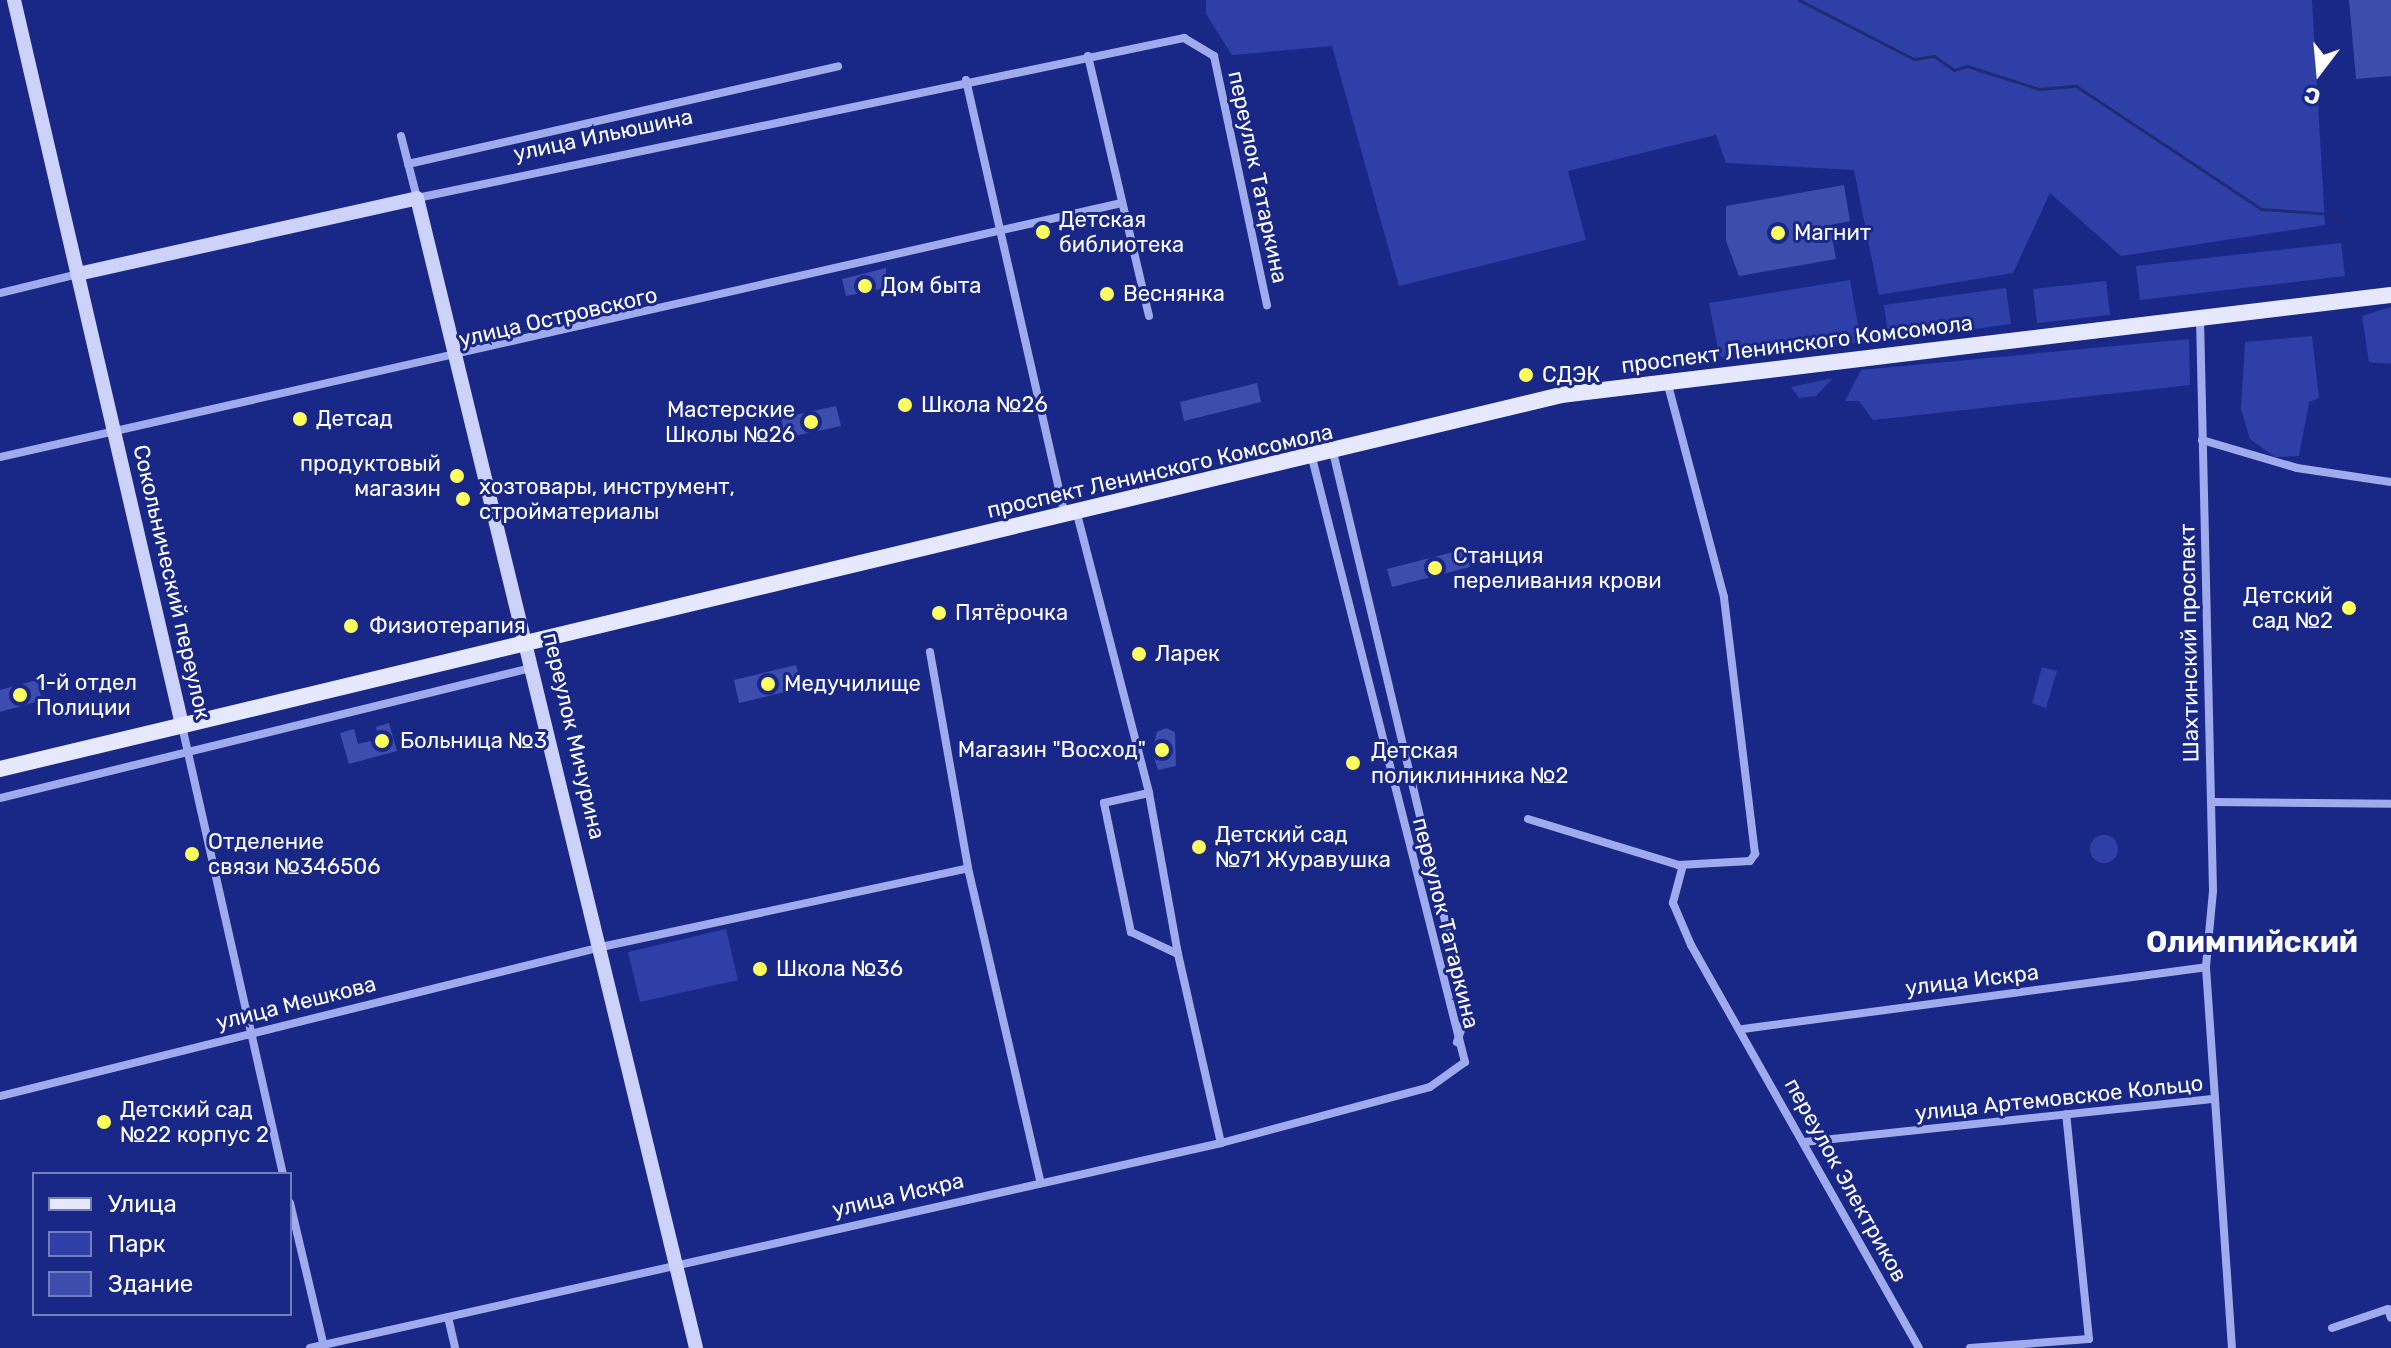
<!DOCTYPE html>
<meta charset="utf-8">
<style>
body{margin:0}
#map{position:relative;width:2391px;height:1348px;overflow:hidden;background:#192787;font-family:Rubik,sans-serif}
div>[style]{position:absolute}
.green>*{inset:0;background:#2e40a7}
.round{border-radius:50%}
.stream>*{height:3px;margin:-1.5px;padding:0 1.5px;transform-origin:1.5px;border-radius:1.5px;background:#202a73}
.building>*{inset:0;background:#3d4dae}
.street>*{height:8px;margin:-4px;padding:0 4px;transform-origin:4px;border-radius:4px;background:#a0abed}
.secondary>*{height:14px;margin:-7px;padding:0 7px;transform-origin:7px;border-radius:7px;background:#ccd2f9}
.primary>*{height:16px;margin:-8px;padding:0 8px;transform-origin:8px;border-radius:8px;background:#e6e8ff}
.dots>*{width:22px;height:22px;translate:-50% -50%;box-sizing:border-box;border:4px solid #192787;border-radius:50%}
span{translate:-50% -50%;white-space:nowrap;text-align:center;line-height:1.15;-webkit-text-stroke:6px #192787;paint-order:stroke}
.street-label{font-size:22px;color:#fff}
.poi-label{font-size:22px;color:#fff}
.left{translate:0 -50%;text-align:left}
.right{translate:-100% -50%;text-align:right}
.district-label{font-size:30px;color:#fff;font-weight:700}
.legend{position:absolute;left:32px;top:1172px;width:260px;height:144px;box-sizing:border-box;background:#192787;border:2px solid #757db7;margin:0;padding:10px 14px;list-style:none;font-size:24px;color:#fff}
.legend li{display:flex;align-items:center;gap:16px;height:40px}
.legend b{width:40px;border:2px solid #757db7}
.north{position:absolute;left:2279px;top:32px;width:80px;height:80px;-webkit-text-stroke:6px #192787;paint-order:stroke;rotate:196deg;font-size:22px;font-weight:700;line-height:32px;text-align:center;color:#fff}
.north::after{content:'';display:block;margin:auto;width:28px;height:36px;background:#fff;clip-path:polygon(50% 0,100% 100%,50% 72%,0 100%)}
</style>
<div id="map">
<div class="green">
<div style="clip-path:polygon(1206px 0,2312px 0,2325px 225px,2121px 256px,2050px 193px,2013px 273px,1879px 295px,1854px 170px,1726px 163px,1716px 135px,1568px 171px,1586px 240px,1399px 286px,1332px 46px,1232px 55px,1206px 14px)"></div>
<div style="clip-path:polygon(2341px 243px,2345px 276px,2140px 300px,2136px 266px)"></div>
<div style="clip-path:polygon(1850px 280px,1861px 342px,1724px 360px,1719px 354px,1709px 303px)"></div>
<div style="clip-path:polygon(2106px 281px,2110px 315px,2037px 323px,2033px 289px)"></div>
<div style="clip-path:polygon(2006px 288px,2011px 324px,1889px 341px,1884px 305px)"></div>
<div style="clip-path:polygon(2391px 307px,2391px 364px,2369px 362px,2362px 316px)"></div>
<div style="clip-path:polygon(2312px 336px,2319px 398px,2309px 402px,2299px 456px,2275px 457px,2250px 439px,2241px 409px,2245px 342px)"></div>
<div style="clip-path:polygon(2189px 339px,2190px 385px,1873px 420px,1859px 401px,1845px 401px,1861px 370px)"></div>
<div style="clip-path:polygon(1833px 378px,1816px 396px,1799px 398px,1791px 387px)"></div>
<div style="clip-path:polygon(2042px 667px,2057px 671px,2046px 708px,2032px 703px)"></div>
<div class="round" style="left:2090px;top:835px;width:28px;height:28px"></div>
<div style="clip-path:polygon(726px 929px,738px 980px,640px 1002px,628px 952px)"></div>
</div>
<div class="stream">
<div style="left:1799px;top:0;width:129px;rotate:27.2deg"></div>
<div style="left:1914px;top:59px;width:20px;rotate:-9deg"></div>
<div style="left:1934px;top:56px;width:24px;rotate:35deg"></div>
<div style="left:1954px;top:70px;width:14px;rotate:-17deg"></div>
<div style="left:1967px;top:66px;width:76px;rotate:17.7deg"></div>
<div style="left:2039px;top:89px;width:37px;rotate:-5deg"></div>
<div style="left:2076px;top:86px;width:222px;rotate:33.6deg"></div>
<div style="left:2261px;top:209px;width:72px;rotate:4deg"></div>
<div style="left:2333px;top:214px;width:12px;rotate:55deg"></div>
</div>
<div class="building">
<div style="clip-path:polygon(2349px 0,2391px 0,2391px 76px,2356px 79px)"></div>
<div style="clip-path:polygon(1844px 185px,1850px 221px,1830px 225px,1836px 259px,1739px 276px,1726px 241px,1726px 206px)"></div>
<div style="clip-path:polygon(886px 268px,886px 288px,846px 296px,842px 279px)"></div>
<div style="clip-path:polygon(1257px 383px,1261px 402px,1184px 421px,1180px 402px)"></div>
<div style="clip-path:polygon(836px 406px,841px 426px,785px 438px,781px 418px)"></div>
<div style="clip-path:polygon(1465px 549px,1470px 567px,1392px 587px,1387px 569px)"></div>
<div style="clip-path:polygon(796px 665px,802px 688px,739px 703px,734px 680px)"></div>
<div style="clip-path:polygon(37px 680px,42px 700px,0 712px,0 690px)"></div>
<div style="clip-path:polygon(389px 723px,397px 751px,349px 764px,340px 733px,354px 729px,358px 744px,379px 739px,376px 727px)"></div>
<div style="clip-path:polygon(1166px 728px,1175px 732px,1176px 766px,1158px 770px,1152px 751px,1157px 732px)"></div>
</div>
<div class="street">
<div style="left:1088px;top:56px;width:267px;rotate:76.8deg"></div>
<div style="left:966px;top:80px;width:447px;rotate:77.2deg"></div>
<div style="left:401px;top:136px;width:64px;rotate:75.5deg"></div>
<div style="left:417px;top:198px;width:784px;rotate:-11.78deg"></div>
<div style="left:1184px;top:38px;width:35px;rotate:31deg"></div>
<div style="left:1214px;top:56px;width:255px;rotate:78deg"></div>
<div style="left:408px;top:164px;width:441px;rotate:-12.8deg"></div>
<div style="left:0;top:293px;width:80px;rotate:-13.7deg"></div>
<div style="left:2200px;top:318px;width:573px;rotate:88.7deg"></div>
<div style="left:2213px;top:891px;width:76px;rotate:95.3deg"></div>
<div style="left:2206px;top:967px;width:382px;rotate:86.1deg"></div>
<div style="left:2202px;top:440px;width:99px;rotate:16.4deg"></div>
<div style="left:2297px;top:468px;width:95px;rotate:8.5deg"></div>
<div style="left:1333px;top:452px;width:577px;rotate:76.57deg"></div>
<div style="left:1467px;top:1013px;width:31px;rotate:109deg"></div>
<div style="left:0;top:457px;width:1150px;rotate:-12.76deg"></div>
<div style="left:1077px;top:514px;width:288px;rotate:75.5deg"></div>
<div style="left:1149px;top:793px;width:46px;rotate:167.5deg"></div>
<div style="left:1104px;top:803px;width:132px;rotate:78.2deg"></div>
<div style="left:1131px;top:932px;width:52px;rotate:25.1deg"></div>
<div style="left:1178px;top:954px;width:194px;rotate:77.2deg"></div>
<div style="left:930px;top:652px;width:219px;rotate:80deg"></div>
<div style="left:182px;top:726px;width:459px;rotate:77.3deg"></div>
<div style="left:1149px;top:793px;width:164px;rotate:79.8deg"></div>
<div style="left:0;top:798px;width:547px;rotate:-13.76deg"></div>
<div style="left:2212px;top:802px;width:179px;rotate:0.6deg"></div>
<div style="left:1528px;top:819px;width:157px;rotate:17deg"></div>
<div style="left:1678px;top:865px;width:72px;rotate:-3.2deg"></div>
<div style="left:1750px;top:861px;width:9px;rotate:-54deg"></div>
<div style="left:1755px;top:854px;width:259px;rotate:-96.9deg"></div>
<div style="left:1724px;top:597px;width:222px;rotate:-104.8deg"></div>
<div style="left:1683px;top:865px;width:39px;rotate:105deg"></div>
<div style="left:1673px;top:903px;width:46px;rotate:66.8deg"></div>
<div style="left:1691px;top:945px;width:463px;rotate:60.5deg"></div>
<div style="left:1743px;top:1029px;width:467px;rotate:-7.6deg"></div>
<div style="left:0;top:1096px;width:619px;rotate:-13.92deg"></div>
<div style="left:601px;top:947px;width:375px;rotate:-12.1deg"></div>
<div style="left:968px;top:868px;width:320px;rotate:77deg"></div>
<div style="left:1804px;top:1142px;width:413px;rotate:-6deg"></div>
<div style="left:290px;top:1203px;width:148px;rotate:76.7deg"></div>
<div style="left:448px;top:1317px;width:32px;rotate:77deg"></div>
<div style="left:2332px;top:1328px;width:59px;rotate:-18.7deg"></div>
<div style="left:2388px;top:1309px;width:9px;rotate:72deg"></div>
<div style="left:310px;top:1348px;width:934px;rotate:-12.68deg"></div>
<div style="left:1221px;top:1143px;width:216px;rotate:-15deg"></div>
<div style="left:1430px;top:1087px;width:43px;rotate:-35.5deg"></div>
<div style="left:1465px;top:1062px;width:623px;rotate:-104.21deg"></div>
<div style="left:1970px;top:1348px;width:119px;rotate:-4.3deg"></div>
<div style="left:2089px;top:1339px;width:226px;rotate:-95.8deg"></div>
</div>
<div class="secondary">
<div style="left:14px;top:0;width:744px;rotate:76.95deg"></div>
<div style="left:78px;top:274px;width:347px;rotate:-12.6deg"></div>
<div style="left:417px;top:198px;width:1183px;rotate:76.36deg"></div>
</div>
<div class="primary">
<div style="left:0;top:769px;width:1605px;rotate:-13.47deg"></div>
<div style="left:1561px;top:395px;width:836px;rotate:-6.87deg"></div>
</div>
<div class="dots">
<div style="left:1043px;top:232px;background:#fcff5c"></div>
<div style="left:1778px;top:233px;background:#fcff5c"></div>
<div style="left:865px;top:286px;background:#fcff5c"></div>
<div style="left:1107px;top:294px;background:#fcff5c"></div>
<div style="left:1526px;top:375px;background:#fcff5c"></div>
<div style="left:905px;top:405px;background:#fcff5c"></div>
<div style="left:300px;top:419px;background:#fcff5c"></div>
<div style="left:811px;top:422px;background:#fcff5c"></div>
<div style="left:457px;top:476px;background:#fcff5c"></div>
<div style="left:463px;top:499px;background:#fcff5c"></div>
<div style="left:1435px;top:568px;background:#fcff5c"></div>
<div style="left:2349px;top:608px;background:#fcff5c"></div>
<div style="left:939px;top:613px;background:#fcff5c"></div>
<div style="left:351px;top:626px;background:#fcff5c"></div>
<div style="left:1139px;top:654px;background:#fcff5c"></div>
<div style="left:768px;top:684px;background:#fcff5c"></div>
<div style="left:20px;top:695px;background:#fcff5c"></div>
<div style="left:382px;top:741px;background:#fcff5c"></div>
<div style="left:1162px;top:750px;background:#fcff5c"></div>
<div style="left:1353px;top:763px;background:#fcff5c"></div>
<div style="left:1199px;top:847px;background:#fcff5c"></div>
<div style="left:192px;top:854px;background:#fcff5c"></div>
<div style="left:760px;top:969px;background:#fcff5c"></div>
<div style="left:104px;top:1122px;background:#fcff5c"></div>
</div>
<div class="street-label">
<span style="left:603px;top:135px;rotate:-12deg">улица Ильюшина</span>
<span style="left:1258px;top:177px;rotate:78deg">переулок Татаркина</span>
<span style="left:558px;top:317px;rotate:-13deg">улица Островского</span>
<span style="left:1797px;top:344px;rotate:-7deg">проспект Ленинского Комсомола</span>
<span style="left:1160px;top:471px;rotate:-13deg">проспект Ленинского Комсомола</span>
<span style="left:172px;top:582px;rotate:77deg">Сокольнический переулок</span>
<span style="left:2189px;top:643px;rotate:-91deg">Шахтинский проспект</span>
<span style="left:574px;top:736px;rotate:77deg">переулок Мичурина</span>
<span style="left:1446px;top:923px;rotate:76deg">переулок Татаркина</span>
<span style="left:1972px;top:980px;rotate:-7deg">улица Искра</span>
<span style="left:296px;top:1003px;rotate:-14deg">улица Мешкова</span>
<span style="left:2059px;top:1098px;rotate:-6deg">улица Артемовское Кольцо</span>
<span style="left:1846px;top:1180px;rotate:61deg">переулок Электриков</span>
<span style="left:898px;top:1195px;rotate:-13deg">улица Искра</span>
</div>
<div class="poi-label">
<span class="left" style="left:1059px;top:232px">Детская<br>библиотека</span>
<span class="left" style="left:1794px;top:233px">Магнит</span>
<span class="left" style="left:881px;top:286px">Дом быта</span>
<span class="left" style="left:1123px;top:294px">Веснянка</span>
<span class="left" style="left:1542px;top:375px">СДЭК</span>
<span class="left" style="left:921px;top:405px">Школа №26</span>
<span class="right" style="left:795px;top:422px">Мастерские<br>Школы №26</span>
<span class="left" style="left:316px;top:419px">Детсад</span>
<span class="right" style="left:441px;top:476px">продуктовый<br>магазин</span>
<span class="left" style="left:479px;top:499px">хозтовары, инструмент,<br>стройматериалы</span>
<span class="left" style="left:1453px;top:568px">Станция<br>переливания крови</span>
<span class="right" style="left:2333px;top:608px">Детский<br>сад №2</span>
<span class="left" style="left:955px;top:613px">Пятёрочка</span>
<span class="left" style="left:369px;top:626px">Физиотерапия</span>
<span class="left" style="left:1155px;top:654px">Ларек</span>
<span class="left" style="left:36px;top:695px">1-й отдел<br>Полиции</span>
<span class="left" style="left:784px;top:684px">Медучилище</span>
<span class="left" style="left:400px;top:741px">Больница №3</span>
<span class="right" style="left:1146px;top:750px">Магазин "Восход"</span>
<span class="left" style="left:1371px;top:763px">Детская<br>поликлинника №2</span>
<span class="left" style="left:1215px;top:847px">Детский сад<br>№71 Журавушка</span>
<span class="left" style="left:208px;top:854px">Отделение<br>связи №346506</span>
<span class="left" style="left:776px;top:969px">Школа №36</span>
<span class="left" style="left:120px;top:1122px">Детский сад<br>№22 корпус 2</span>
</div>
<div class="district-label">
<span style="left:2252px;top:942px">Олимпийский</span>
</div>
<ul class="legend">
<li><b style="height:10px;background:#e6e8ff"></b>Улица</li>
<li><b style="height:22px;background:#2e40a7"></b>Парк</li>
<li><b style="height:22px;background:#3d4dae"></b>Здание</li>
</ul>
<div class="north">С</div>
</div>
